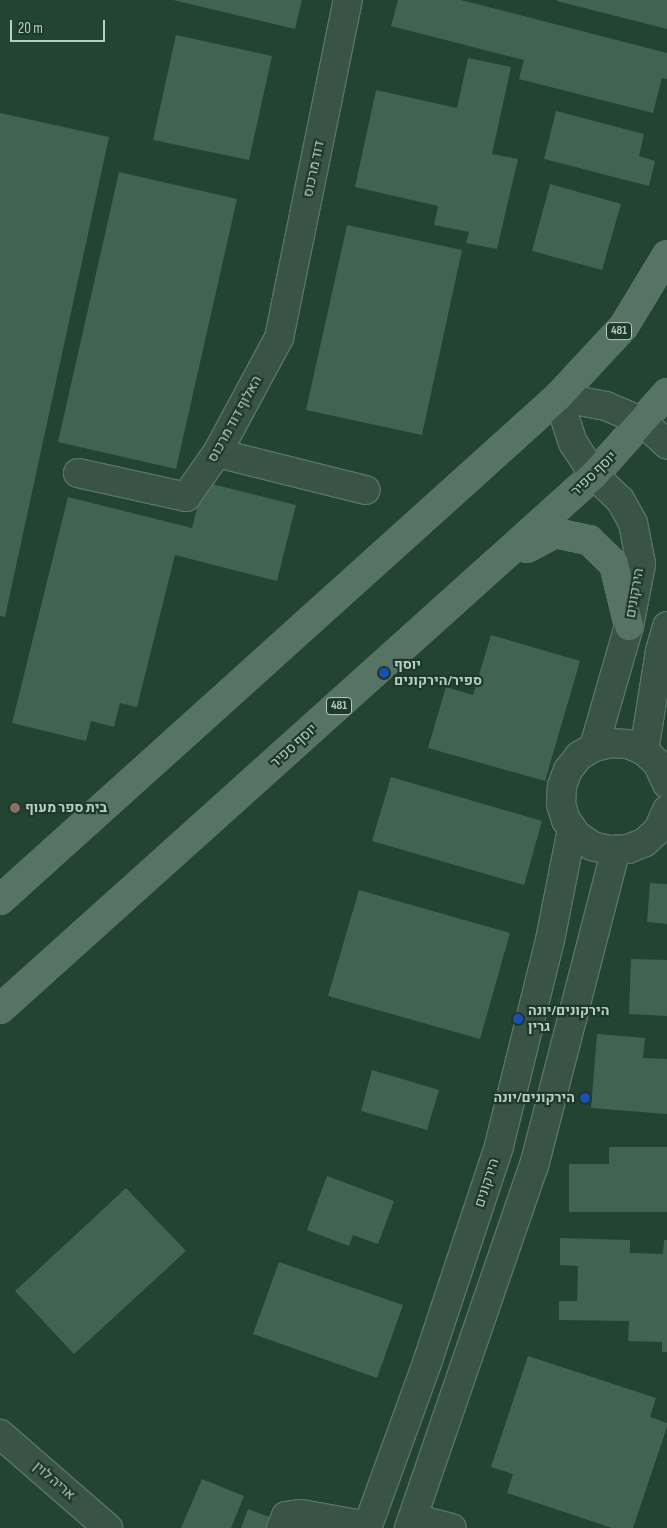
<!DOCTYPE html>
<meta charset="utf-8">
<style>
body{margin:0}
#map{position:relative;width:667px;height:1528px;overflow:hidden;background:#244433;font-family:"Sofia Sans Condensed",Heebo,sans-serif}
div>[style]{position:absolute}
.building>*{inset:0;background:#406352}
.roads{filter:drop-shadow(1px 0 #5a7367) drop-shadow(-1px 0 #5a7367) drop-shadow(0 1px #5a7367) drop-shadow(0 -1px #5a7367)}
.minor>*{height:28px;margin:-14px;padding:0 14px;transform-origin:14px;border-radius:14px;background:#395346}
.major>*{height:28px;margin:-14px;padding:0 14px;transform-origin:14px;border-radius:14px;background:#577365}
.dots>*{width:14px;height:14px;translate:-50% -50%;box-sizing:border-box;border:2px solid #1e392b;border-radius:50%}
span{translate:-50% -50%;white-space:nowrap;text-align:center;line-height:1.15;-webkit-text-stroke:4.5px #1e392b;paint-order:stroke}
.shield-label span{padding:1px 4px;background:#1e392b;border:1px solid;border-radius:4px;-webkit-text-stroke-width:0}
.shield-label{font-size:12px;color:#b6cdc2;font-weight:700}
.street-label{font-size:14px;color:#b6cdc2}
.poi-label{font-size:14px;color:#b6cdc2;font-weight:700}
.left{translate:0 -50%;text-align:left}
.right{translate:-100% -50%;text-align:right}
.scale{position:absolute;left:10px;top:20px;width:95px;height:22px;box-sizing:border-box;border:2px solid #b6cdc2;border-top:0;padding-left:6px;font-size:15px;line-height:18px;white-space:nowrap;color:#b6cdc2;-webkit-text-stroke:4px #1e392b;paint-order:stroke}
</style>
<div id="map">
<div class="building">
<div style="clip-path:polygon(173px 0,302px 0,295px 29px)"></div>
<div style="clip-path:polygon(398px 0,461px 0,667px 53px,667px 79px,662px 78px,653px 113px,519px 79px,524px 60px,391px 26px)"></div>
<div style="clip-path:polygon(667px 0,667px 29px,557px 1px,557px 0)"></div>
<div style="clip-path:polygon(176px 35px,272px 56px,249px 160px,153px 140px)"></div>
<div style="clip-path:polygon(468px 58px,511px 67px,492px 154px,518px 159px,497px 249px,466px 243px,469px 232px,434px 225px,438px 206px,355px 187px,376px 90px,457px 108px)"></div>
<div style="clip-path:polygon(556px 111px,644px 134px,639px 156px,655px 161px,649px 186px,544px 159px)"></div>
<div style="clip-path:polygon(0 113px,109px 137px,5px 617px,0 616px)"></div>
<div style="clip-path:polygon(119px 172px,237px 199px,176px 469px,58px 442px)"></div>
<div style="clip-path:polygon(550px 184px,621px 204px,602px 270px,532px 251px)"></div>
<div style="clip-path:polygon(347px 225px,462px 250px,422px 435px,306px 410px)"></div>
<div style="clip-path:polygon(204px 482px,296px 505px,277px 581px,175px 555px,137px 707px,120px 703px,114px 727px,91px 721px,86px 741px,12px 723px,68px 497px,192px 528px)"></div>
<div style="clip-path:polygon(491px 635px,580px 661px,545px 781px,428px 748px,446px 687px,473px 695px)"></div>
<div style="clip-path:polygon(391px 777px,542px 821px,524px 885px,372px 841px)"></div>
<div style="clip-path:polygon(650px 883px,667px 884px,667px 924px,647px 922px)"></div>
<div style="clip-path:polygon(359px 890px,510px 933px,480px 1039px,328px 996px)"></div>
<div style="clip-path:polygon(631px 959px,667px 960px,667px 1016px,629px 1014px)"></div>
<div style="clip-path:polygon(597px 1034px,645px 1038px,643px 1058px,667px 1059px,667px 1114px,591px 1108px)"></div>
<div style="clip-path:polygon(372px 1070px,439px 1090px,427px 1130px,361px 1111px)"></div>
<div style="clip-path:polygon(609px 1147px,667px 1147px,667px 1212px,569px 1212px,569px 1164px,609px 1164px)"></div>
<div style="clip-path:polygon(327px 1176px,394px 1201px,378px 1244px,353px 1235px,349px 1246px,307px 1230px)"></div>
<div style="clip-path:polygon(126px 1188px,186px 1251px,74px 1354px,15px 1291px)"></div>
<div style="clip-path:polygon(560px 1238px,630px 1240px,630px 1253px,663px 1254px,664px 1240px,667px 1240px,667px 1352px,662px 1352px,662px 1342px,628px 1341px,629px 1321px,559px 1320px,559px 1301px,577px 1301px,578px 1266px,560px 1265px)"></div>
<div style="clip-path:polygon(279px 1262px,403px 1305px,377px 1378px,253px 1334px)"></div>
<div style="clip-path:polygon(528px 1356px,656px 1398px,650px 1417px,667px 1423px,667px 1427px,633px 1528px,612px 1528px,507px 1493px,513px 1474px,491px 1467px)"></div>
<div style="clip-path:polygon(202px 1479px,244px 1496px,231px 1528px,181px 1528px)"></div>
<div style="clip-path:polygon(248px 1509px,298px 1528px,241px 1528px)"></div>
</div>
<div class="roads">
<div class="minor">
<div style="left:217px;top:453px;width:153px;rotate:14deg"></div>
<div style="left:78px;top:473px;width:111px;rotate:12.5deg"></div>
<div style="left:186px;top:497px;width:54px;rotate:-54.8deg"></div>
<div style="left:217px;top:453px;width:131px;rotate:-61.7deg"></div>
<div style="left:279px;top:338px;width:345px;rotate:-78.5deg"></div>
<div style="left:594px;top:747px;width:126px;rotate:-73.9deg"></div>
<div style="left:629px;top:626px;width:63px;rotate:-79deg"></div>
<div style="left:641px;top:564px;width:42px;rotate:-101deg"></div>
<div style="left:633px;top:523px;width:26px;rotate:-119deg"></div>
<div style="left:620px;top:500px;width:36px;rotate:-136deg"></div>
<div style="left:594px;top:475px;width:38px;rotate:-123deg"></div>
<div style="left:573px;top:443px;width:48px;rotate:-108.1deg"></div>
<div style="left:558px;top:397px;width:49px;rotate:10.6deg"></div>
<div style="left:606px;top:406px;width:40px;rotate:23.4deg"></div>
<div style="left:643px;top:422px;width:33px;rotate:43deg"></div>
<div style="left:644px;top:751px;width:101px;rotate:-80.9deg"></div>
<div style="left:660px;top:651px;width:26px;rotate:-74deg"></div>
<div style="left:667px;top:784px;width:23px;rotate:-115deg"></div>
<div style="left:657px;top:763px;width:18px;rotate:-137deg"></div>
<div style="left:644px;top:751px;width:17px;rotate:-156deg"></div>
<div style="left:628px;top:744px;width:17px;rotate:-177deg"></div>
<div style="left:611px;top:743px;width:17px;rotate:167deg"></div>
<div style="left:594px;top:747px;width:17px;rotate:149deg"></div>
<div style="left:579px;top:756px;width:18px;rotate:128deg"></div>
<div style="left:568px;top:770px;width:17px;rotate:111deg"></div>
<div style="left:562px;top:786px;width:18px;rotate:93deg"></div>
<div style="left:561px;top:804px;width:17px;rotate:73deg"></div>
<div style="left:566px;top:820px;width:19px;rotate:54deg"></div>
<div style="left:577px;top:835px;width:19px;rotate:36deg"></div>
<div style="left:592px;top:846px;width:18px;rotate:13deg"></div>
<div style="left:610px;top:850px;width:18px;rotate:-3deg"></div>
<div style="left:628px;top:849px;width:18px;rotate:-22deg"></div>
<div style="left:645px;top:842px;width:18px;rotate:-43deg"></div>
<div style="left:658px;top:830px;width:22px;rotate:-66deg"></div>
<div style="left:0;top:1434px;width:143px;rotate:41deg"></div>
<div style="left:413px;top:1518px;width:40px;rotate:14.4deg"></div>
<div style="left:281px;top:1528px;width:13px;rotate:-67deg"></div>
<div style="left:286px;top:1516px;width:15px;rotate:-8deg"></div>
<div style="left:301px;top:1514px;width:68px;rotate:10.2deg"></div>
<div style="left:367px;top:1528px;width:179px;rotate:-70deg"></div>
<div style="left:428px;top:1360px;width:225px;rotate:-71.6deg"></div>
<div style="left:499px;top:1146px;width:212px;rotate:-76.1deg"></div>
<div style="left:550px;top:940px;width:113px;rotate:-78.8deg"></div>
<div style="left:409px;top:1528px;width:383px;rotate:-71deg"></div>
<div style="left:534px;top:1166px;width:326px;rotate:-75.5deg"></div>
</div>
<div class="major">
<div style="left:527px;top:548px;width:32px;rotate:-28deg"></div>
<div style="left:555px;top:533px;width:35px;rotate:12deg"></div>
<div style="left:589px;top:540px;width:35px;rotate:44deg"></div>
<div style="left:614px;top:564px;width:64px;rotate:76.4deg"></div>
<div style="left:0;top:900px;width:751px;rotate:-42.03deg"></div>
<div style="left:558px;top:397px;width:97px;rotate:-47.1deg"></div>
<div style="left:624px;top:326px;width:83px;rotate:-58.8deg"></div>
<div style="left:0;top:1009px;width:799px;rotate:-41.96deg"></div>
<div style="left:594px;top:475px;width:110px;rotate:-48.3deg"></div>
</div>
</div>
<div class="dots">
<div style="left:384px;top:673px;background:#1a4fb4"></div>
<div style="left:15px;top:808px;background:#8d6e63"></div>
<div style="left:518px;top:1019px;background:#1a4fb4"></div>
<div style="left:585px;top:1098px;background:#1a4fb4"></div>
</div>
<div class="shield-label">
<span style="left:619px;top:331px">481</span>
<span style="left:339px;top:706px">481</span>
</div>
<div class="street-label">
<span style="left:314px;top:169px;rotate:-78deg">דוד מרכוס</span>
<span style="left:235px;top:419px;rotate:-61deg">האלוף דוד מרכוס</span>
<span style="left:594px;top:474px;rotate:-44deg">יוסף ספיר</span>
<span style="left:635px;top:593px;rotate:-80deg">הירקונים</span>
<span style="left:294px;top:746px;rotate:-42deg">יוסף ספיר</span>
<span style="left:487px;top:1183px;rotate:-72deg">הירקונים</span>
<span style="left:54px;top:1481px;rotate:41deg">אריה לוין</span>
</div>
<div class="poi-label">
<span class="left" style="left:394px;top:673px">יוסף<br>ספיר/הירקונים</span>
<span class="left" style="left:25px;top:808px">בית ספר מעוף</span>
<span class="left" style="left:528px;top:1019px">הירקונים/יונה<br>גרין</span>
<span class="right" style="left:575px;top:1098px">הירקונים/יונה</span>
</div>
<div class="scale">20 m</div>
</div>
